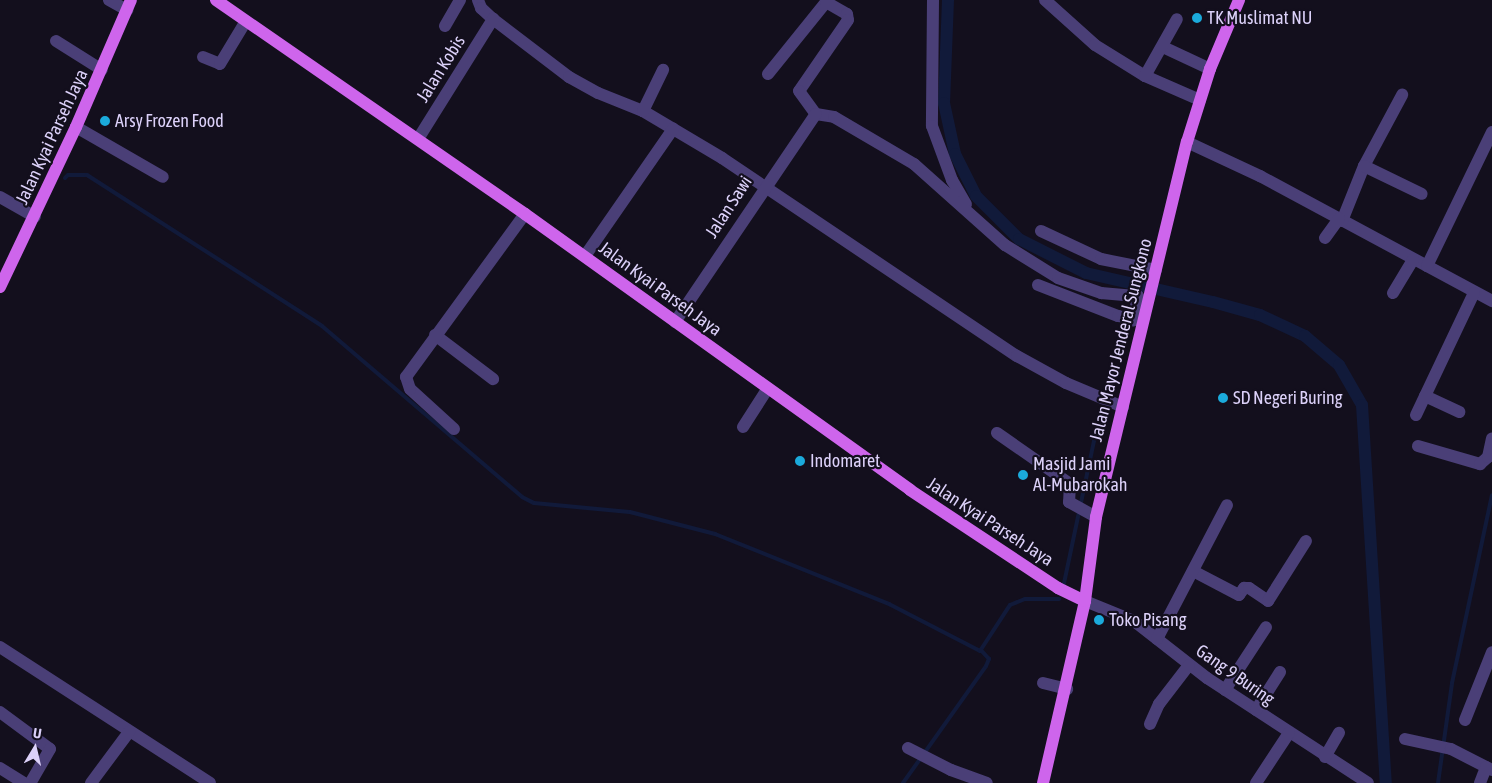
<!DOCTYPE html>
<style>
body{margin:0}
#map{position:relative;width:1492px;height:783px;overflow:hidden;background:#130f1d;font-family:"Asap Condensed",sans-serif}
div>[style]{position:absolute}
.stream>*{height:4px;margin:-2px;padding:0 2px;transform-origin:2px;border-radius:2px;background:#111a3a}
.canal>*{height:12px;margin:-6px;padding:0 6px;transform-origin:6px;border-radius:6px;background:#111a3a}
.minor>*{height:12px;margin:-6px;padding:0 6px;transform-origin:6px;border-radius:6px;background:#4a3f77}
.major>*{height:12px;margin:-6px;padding:0 6px;transform-origin:6px;border-radius:6px;background:#ce65ec}
.dots>*{width:14px;height:14px;translate:-50% -50%;box-sizing:border-box;border:2px solid #130f1d;border-radius:50%}
span{translate:-50% -50%;white-space:nowrap;text-align:center;line-height:1.15;-webkit-text-stroke:4.5px #130f1d;paint-order:stroke}
.poi-label{font-size:18px;color:#dcd1f9}
.left{translate:0 -50%;text-align:left}
.street-label{font-size:18px;color:#dcd1f9}
.north{position:absolute;left:10px;top:723px;width:50px;height:50px;-webkit-text-stroke:4px #130f1d;paint-order:stroke;rotate:9deg;font-size:14px;font-weight:700;line-height:20px;text-align:center;color:#dcd1f9}
.north::after{content:'';display:block;margin:auto;width:18px;height:22px;background:#dcd1f9;clip-path:polygon(50% 0,100% 100%,50% 72%,0 100%)}
</style>
<div id="map">
<div class="stream">
<div style="left:65px;top:178px;width:4px;rotate:-45deg"></div>
<div style="left:68px;top:175px;width:19px"></div>
<div style="left:87px;top:175px;width:279px;rotate:32.7deg"></div>
<div style="left:322px;top:326px;width:263px;rotate:40.5deg"></div>
<div style="left:522px;top:497px;width:13px;rotate:27deg"></div>
<div style="left:534px;top:503px;width:96px;rotate:5.4deg"></div>
<div style="left:630px;top:512px;width:88px;rotate:14.5deg"></div>
<div style="left:715px;top:534px;width:188px;rotate:21.9deg"></div>
<div style="left:889px;top:604px;width:102px;rotate:27.3deg"></div>
<div style="left:980px;top:651px;width:55px;rotate:-56.9deg"></div>
<div style="left:1010px;top:605px;width:16px;rotate:-22deg"></div>
<div style="left:1025px;top:599px;width:34px"></div>
<div style="left:1063px;top:588px;width:180px;rotate:-78.1deg"></div>
<div style="left:903px;top:783px;width:143px;rotate:-54.6deg"></div>
<div style="left:986px;top:666px;width:8px;rotate:-67deg"></div>
<div style="left:989px;top:659px;width:12px;rotate:-132deg"></div>
<div style="left:1438px;top:783px;width:101px;rotate:-82deg"></div>
<div style="left:1452px;top:683px;width:192px;rotate:-78deg"></div>
</div>
<div class="canal">
<div style="left:948px;top:0;width:103px;rotate:92.2deg"></div>
<div style="left:944px;top:103px;width:52px;rotate:77.8deg"></div>
<div style="left:955px;top:154px;width:47px;rotate:63.4deg"></div>
<div style="left:976px;top:196px;width:61px;rotate:45deg"></div>
<div style="left:1019px;top:239px;width:75px;rotate:26.9deg"></div>
<div style="left:1086px;top:273px;width:130px;rotate:12.9deg"></div>
<div style="left:1213px;top:302px;width:49px;rotate:15.5deg"></div>
<div style="left:1260px;top:315px;width:50px;rotate:25deg"></div>
<div style="left:1305px;top:336px;width:45px;rotate:40.5deg"></div>
<div style="left:1339px;top:365px;width:46px;rotate:60.1deg"></div>
<div style="left:1362px;top:405px;width:379px;rotate:86.4deg"></div>
</div>
<div class="minor">
<div style="left:109px;top:0;width:21px;rotate:29deg"></div>
<div style="left:478px;top:0;width:9px;rotate:69deg"></div>
<div style="left:481px;top:8px;width:16px;rotate:43deg"></div>
<div style="left:493px;top:19px;width:96px;rotate:37.3deg"></div>
<div style="left:569px;top:77px;width:33px;rotate:29deg"></div>
<div style="left:598px;top:93px;width:48px;rotate:21.8deg"></div>
<div style="left:643px;top:111px;width:92px;rotate:30.7deg"></div>
<div style="left:722px;top:158px;width:355px;rotate:33.9deg"></div>
<div style="left:1017px;top:356px;width:56px;rotate:28.9deg"></div>
<div style="left:1066px;top:383px;width:62px;rotate:22.8deg"></div>
<div style="left:933px;top:0;width:126px;rotate:90.5deg"></div>
<div style="left:932px;top:126px;width:58px;rotate:69.7deg"></div>
<div style="left:952px;top:180px;width:28px;rotate:60deg"></div>
<div style="left:1045px;top:0;width:67px;rotate:42deg"></div>
<div style="left:1095px;top:45px;width:59px;rotate:31.8deg"></div>
<div style="left:1145px;top:76px;width:60px;rotate:23.6deg"></div>
<div style="left:445px;top:26px;width:30px;rotate:-60deg"></div>
<div style="left:56px;top:41px;width:54px;rotate:32.2deg"></div>
<div style="left:1163px;top:47px;width:52px;rotate:25.1deg"></div>
<div style="left:203px;top:57px;width:18px;rotate:22deg"></div>
<div style="left:220px;top:64px;width:50px;rotate:-58.8deg"></div>
<div style="left:768px;top:74px;width:92px;rotate:-51.1deg"></div>
<div style="left:826px;top:2px;width:24px;rotate:30deg"></div>
<div style="left:847px;top:14px;width:6px;rotate:81deg"></div>
<div style="left:848px;top:20px;width:86px;rotate:124.6deg"></div>
<div style="left:799px;top:91px;width:29px;rotate:54deg"></div>
<div style="left:1145px;top:76px;width:65px;rotate:-60.7deg"></div>
<div style="left:643px;top:111px;width:46px;rotate:-64deg"></div>
<div style="left:816px;top:114px;width:18px;rotate:9deg"></div>
<div style="left:834px;top:117px;width:93px;rotate:30.4deg"></div>
<div style="left:914px;top:164px;width:122px;rotate:41.7deg"></div>
<div style="left:1005px;top:245px;width:62px;rotate:31.9deg"></div>
<div style="left:1058px;top:278px;width:46px;rotate:19.2deg"></div>
<div style="left:1101px;top:293px;width:37px;rotate:5deg"></div>
<div style="left:1138px;top:296px;width:25px;rotate:101deg"></div>
<div style="left:76px;top:127px;width:100px;rotate:29.9deg"></div>
<div style="left:418px;top:139px;width:142px;rotate:-58deg"></div>
<div style="left:1187px;top:142px;width:81px;rotate:25deg"></div>
<div style="left:1260px;top:176px;width:264px;rotate:28.3deg"></div>
<div style="left:1364px;top:166px;width:81px;rotate:-61.8deg"></div>
<div style="left:0;top:197px;width:40px;rotate:29.7deg"></div>
<div style="left:1342px;top:221px;width:59px;rotate:-68.2deg"></div>
<div style="left:1364px;top:166px;width:64px;rotate:25.8deg"></div>
<div style="left:1041px;top:231px;width:66px;rotate:25deg"></div>
<div style="left:1101px;top:259px;width:56px;rotate:11.3deg"></div>
<div style="left:1325px;top:238px;width:24px;rotate:-54deg"></div>
<div style="left:585px;top:256px;width:155px;rotate:-55.3deg"></div>
<div style="left:1427px;top:266px;width:149px;rotate:-64.1deg"></div>
<div style="left:1038px;top:285px;width:86px;rotate:21.2deg"></div>
<div style="left:1118px;top:316px;width:24px;rotate:12deg"></div>
<div style="left:1393px;top:293px;width:39px;rotate:-59deg"></div>
<div style="left:675px;top:322px;width:251px;rotate:-55.9deg"></div>
<div style="left:435px;top:335px;width:73px;rotate:37.2deg"></div>
<div style="left:1425px;top:396px;width:38px;rotate:25deg"></div>
<div style="left:1416px;top:415px;width:135px;rotate:-64.6deg"></div>
<div style="left:743px;top:427px;width:46px;rotate:-57.3deg"></div>
<div style="left:454px;top:429px;width:59px;rotate:-137.7deg"></div>
<div style="left:410px;top:389px;width:13px;rotate:-108deg"></div>
<div style="left:406px;top:377px;width:202px;rotate:-53.9deg"></div>
<div style="left:997px;top:433px;width:89px;rotate:34.9deg"></div>
<div style="left:1070px;top:484px;width:18px;rotate:93deg"></div>
<div style="left:1069px;top:502px;width:31px;rotate:29deg"></div>
<div style="left:1418px;top:446px;width:65px;rotate:16.2deg"></div>
<div style="left:1480px;top:464px;width:11px;rotate:-41deg"></div>
<div style="left:1488px;top:457px;width:19px;rotate:-78deg"></div>
<div style="left:1193px;top:571px;width:52px;rotate:27.6deg"></div>
<div style="left:1239px;top:595px;width:9px;rotate:-54deg"></div>
<div style="left:1244px;top:588px;width:5px"></div>
<div style="left:1249px;top:588px;width:23px;rotate:34deg"></div>
<div style="left:1268px;top:601px;width:71px;rotate:-57.7deg"></div>
<div style="left:1085px;top:601px;width:53px;rotate:22.2deg"></div>
<div style="left:1134px;top:621px;width:93px;rotate:38deg"></div>
<div style="left:1207px;top:678px;width:192px;rotate:33.1deg"></div>
<div style="left:1157px;top:639px;width:151px;rotate:-62.4deg"></div>
<div style="left:0;top:647px;width:250px;rotate:32.9deg"></div>
<div style="left:1043px;top:683px;width:25px;rotate:14deg"></div>
<div style="left:1225px;top:690px;width:75px;rotate:-56.9deg"></div>
<div style="left:1256px;top:710px;width:45px;rotate:-57.7deg"></div>
<div style="left:0;top:712px;width:62px;rotate:36.5deg"></div>
<div style="left:50px;top:749px;width:39px;rotate:120deg"></div>
<div style="left:1465px;top:720px;width:73px;rotate:-68.3deg"></div>
<div style="left:1150px;top:724px;width:22px;rotate:-66deg"></div>
<div style="left:1159px;top:704px;width:49px;rotate:-52.4deg"></div>
<div style="left:1405px;top:739px;width:47px;rotate:12.3deg"></div>
<div style="left:1451px;top:749px;width:46px;rotate:27.1deg"></div>
<div style="left:908px;top:748px;width:48px;rotate:27.1deg"></div>
<div style="left:951px;top:770px;width:38px;rotate:20deg"></div>
<div style="left:1325px;top:757px;width:28px;rotate:-60deg"></div>
<div style="left:0;top:768px;width:28px;rotate:32deg"></div>
<div style="left:91px;top:783px;width:64px;rotate:-53.3deg"></div>
<div style="left:1256px;top:783px;width:60px;rotate:-56.6deg"></div>
<div style="left:1480px;top:783px;width:17px;rotate:-69deg"></div>
</div>
<div class="major">
<div style="left:216px;top:0;width:376px;rotate:34.7deg"></div>
<div style="left:525px;top:214px;width:474px;rotate:35.6deg"></div>
<div style="left:910px;top:490px;width:178px;rotate:33.5deg"></div>
<div style="left:1058px;top:588px;width:30px;rotate:26deg"></div>
<div style="left:0;top:287px;width:177px;rotate:-64.6deg"></div>
<div style="left:76px;top:127px;width:138px;rotate:-66.6deg"></div>
<div style="left:1043px;top:783px;width:187px;rotate:-77deg"></div>
<div style="left:1085px;top:601px;width:85px;rotate:-82.5deg"></div>
<div style="left:1096px;top:517px;width:386px;rotate:-76.4deg"></div>
<div style="left:1187px;top:142px;width:77px;rotate:-72.5deg"></div>
<div style="left:1210px;top:69px;width:75px;rotate:-67.2deg"></div>
</div>
<div class="dots">
<div style="left:1197px;top:18px;background:#1baadb"></div>
<div style="left:105px;top:121px;background:#1baadb"></div>
<div style="left:1223px;top:398px;background:#1baadb"></div>
<div style="left:800px;top:461px;background:#1baadb"></div>
<div style="left:1023px;top:475px;background:#1baadb"></div>
<div style="left:1099px;top:620px;background:#1baadb"></div>
</div>
<div class="poi-label">
<span class="left" style="left:1207px;top:18px">TK Muslimat NU</span>
<span class="left" style="left:115px;top:121px">Arsy Frozen Food</span>
<span class="left" style="left:1233px;top:398px">SD Negeri Buring</span>
<span class="left" style="left:810px;top:461px">Indomaret</span>
<span class="left" style="left:1033px;top:475px">Masjid Jami<br>Al-Mubarokah</span>
<span class="left" style="left:1109px;top:620px">Toko Pisang</span>
</div>
<div class="street-label">
<span style="left:441px;top:69px;rotate:-58deg">Jalan Kobis</span>
<span style="left:52px;top:137px;rotate:-65deg">Jalan Kyai Parseh Jaya</span>
<span style="left:729px;top:207px;rotate:-57deg">Jalan Sawi</span>
<span style="left:660px;top:289px;rotate:36deg">Jalan Kyai Parseh Jaya</span>
<span style="left:1121px;top:340px;rotate:-76deg">Jalan Mayor Jenderal Sungkono</span>
<span style="left:990px;top:522px;rotate:33deg">Jalan Kyai Parseh Jaya</span>
<span style="left:1235px;top:675px;rotate:35deg">Gang 9 Buring</span>
</div>
<div class="north">U</div>
</div>
